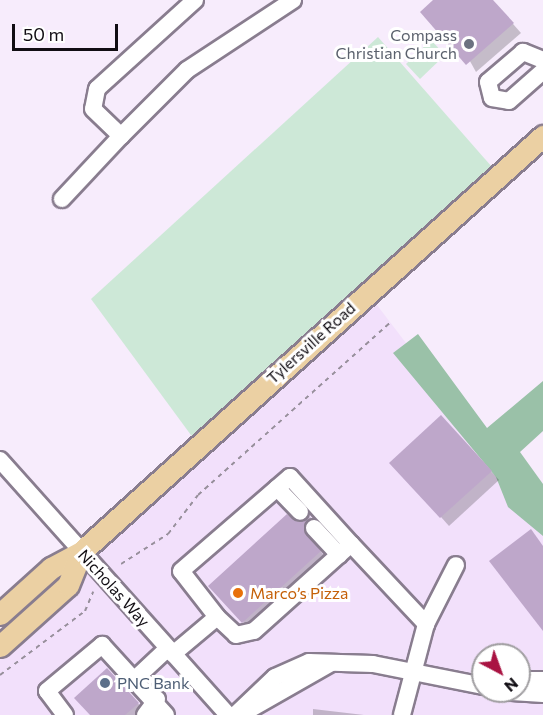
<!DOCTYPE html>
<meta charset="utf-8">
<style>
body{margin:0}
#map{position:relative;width:543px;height:715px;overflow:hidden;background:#f7ecfc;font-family:Commissioner,sans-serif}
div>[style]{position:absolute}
.built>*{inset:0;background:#f2e0fb}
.green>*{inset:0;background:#cde8d7}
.forest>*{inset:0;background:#9ac1a8}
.shadow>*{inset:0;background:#0003}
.building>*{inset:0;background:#bea7ca}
.path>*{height:2px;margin-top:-1px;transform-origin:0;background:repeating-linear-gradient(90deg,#978f9b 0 4.5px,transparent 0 9px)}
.roads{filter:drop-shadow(2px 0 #897d8f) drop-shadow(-2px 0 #897d8f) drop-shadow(0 2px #897d8f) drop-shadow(0 -2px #897d8f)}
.minor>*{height:16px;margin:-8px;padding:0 8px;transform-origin:8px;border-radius:8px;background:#fff}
.major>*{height:21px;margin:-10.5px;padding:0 10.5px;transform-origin:10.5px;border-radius:10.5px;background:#ebd0a3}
.dots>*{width:16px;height:16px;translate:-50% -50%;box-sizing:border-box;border:3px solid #fff;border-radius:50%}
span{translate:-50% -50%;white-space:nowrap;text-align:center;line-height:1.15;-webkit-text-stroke:6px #fff;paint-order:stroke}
.worship-label{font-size:16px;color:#5b616d}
.right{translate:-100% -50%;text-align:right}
.street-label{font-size:16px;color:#110d13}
.food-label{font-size:16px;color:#c56008}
.left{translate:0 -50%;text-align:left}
.service-label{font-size:16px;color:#4e5e75}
.north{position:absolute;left:471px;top:643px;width:60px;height:60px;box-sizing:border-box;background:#fff;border:2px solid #a09ea1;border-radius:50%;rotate:139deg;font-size:16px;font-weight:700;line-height:24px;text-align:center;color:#110d13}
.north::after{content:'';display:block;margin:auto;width:21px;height:27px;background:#a91342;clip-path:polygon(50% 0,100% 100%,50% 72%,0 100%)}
.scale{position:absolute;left:12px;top:24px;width:106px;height:27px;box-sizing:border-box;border:3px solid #110d13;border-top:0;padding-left:8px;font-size:18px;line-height:21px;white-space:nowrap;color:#110d13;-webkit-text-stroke:4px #fff;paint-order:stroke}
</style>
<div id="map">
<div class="built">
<div style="clip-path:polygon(evenodd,367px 292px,543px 522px,543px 715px,0 715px,0 646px,68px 585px,81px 552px,367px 292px,483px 655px,519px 655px,519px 691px,483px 691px,483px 655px)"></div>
</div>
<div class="green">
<div style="clip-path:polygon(378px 37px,499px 175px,199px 446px,91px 299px)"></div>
<div style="clip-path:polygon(431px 40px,445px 55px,420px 79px,406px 64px)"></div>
</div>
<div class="forest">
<div style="clip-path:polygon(418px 334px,487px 428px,543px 381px,543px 431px,520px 452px,543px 484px,543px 536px,508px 507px,496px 477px,393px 353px)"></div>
</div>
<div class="shadow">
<div style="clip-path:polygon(436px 0,492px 0,521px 33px,476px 72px)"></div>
<div style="clip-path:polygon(449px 426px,499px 480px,449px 526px,441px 517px)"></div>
<div style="clip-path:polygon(310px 517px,318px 525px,312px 541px,328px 560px,251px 630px,243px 622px,297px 524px)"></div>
<div style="clip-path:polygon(113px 676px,144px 710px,138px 715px,92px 715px)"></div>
<div style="clip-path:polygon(313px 709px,364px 715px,313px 715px)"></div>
</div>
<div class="building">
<div style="clip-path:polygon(433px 0,493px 0,514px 23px,466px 65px,420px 12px)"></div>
<div style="clip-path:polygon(441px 415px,492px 471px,440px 518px,389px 463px)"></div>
<div style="clip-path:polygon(287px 514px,298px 522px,310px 515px,304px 531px,321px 551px,242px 623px,208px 586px)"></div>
<div style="clip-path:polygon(531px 529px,543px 546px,543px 631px,489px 561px)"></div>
<div style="clip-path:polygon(107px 668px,139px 703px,125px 715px,90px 715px,74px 698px)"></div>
</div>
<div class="path">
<div style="left:121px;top:564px;width:56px;rotate:-32.6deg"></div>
<div style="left:168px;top:534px;width:49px;rotate:-52.4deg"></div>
<div style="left:198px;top:495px;width:259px;rotate:-41.9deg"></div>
<div style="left:0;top:675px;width:106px;rotate:-37deg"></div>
<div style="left:85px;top:611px;width:21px;rotate:-67deg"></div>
</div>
<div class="roads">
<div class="minor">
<div style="left:195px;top:0;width:132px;rotate:137.8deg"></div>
<div style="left:97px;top:89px;width:20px;rotate:101deg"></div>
<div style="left:93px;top:109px;width:39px;rotate:44deg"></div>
<div style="left:121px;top:136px;width:93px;rotate:-45deg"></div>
<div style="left:187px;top:70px;width:127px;rotate:-33.4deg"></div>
<div style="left:543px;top:60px;width:22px;rotate:-158deg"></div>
<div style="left:523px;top:52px;width:46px;rotate:139.4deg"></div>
<div style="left:488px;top:82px;width:16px;rotate:76deg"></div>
<div style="left:492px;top:98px;width:17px;rotate:10deg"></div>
<div style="left:509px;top:101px;width:45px;rotate:-41.4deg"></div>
<div style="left:62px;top:199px;width:86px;rotate:-46.9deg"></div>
<div style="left:0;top:460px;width:342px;rotate:48.2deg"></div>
<div style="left:277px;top:488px;width:33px;rotate:46deg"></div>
<div style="left:314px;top:528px;width:37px;rotate:47deg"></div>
<div style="left:217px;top:617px;width:58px;rotate:-128deg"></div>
<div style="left:181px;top:571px;width:144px;rotate:-40.8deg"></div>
<div style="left:290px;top:477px;width:91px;rotate:47.7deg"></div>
<div style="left:426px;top:624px;width:66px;rotate:-63deg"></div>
<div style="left:173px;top:654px;width:57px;rotate:-40.1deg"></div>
<div style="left:217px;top:617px;width:26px;rotate:43deg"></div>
<div style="left:236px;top:635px;width:18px;rotate:-13deg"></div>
<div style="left:254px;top:631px;width:130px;rotate:-41.9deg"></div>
<div style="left:351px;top:544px;width:110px;rotate:46.8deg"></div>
<div style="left:426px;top:624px;width:94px;rotate:104.8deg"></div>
<div style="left:137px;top:677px;width:42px;rotate:-43.1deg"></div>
<div style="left:519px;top:680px;width:24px"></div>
<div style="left:496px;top:691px;width:47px;rotate:3.7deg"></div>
<div style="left:65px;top:715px;width:30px;rotate:-127deg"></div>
<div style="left:47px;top:691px;width:72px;rotate:-39.9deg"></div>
<div style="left:102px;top:645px;width:95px;rotate:47.6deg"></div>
<div style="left:145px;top:715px;width:20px;rotate:-53deg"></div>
<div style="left:235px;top:715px;width:55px;rotate:-43.5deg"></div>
<div style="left:275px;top:677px;width:37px;rotate:-24deg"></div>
<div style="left:309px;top:662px;width:64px;rotate:1.8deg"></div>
<div style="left:373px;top:664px;width:112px;rotate:11.3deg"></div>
<div style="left:240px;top:715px;width:105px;rotate:-29.7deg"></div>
</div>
<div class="major">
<div style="left:0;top:614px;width:69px;rotate:-42deg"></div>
<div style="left:51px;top:568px;width:34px;rotate:-28deg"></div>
<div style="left:81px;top:552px;width:622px;rotate:-42deg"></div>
<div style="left:0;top:646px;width:91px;rotate:-41.9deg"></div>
<div style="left:68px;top:585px;width:35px;rotate:-68deg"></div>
</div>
</div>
<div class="dots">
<div style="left:469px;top:44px;background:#6b7280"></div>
<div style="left:238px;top:593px;background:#e8710a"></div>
<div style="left:105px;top:683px;background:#5c6f8a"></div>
</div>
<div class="worship-label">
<span class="right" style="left:457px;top:44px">Compass<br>Christian Church</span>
</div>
<div class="street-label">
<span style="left:311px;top:343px;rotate:-42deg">Tylersville Road</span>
<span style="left:114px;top:588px;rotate:48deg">Nicholas Way</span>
</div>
<div class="food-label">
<span class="left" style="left:250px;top:593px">Marco’s Pizza</span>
</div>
<div class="service-label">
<span class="left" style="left:117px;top:683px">PNC Bank</span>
</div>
<div class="north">N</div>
<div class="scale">50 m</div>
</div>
